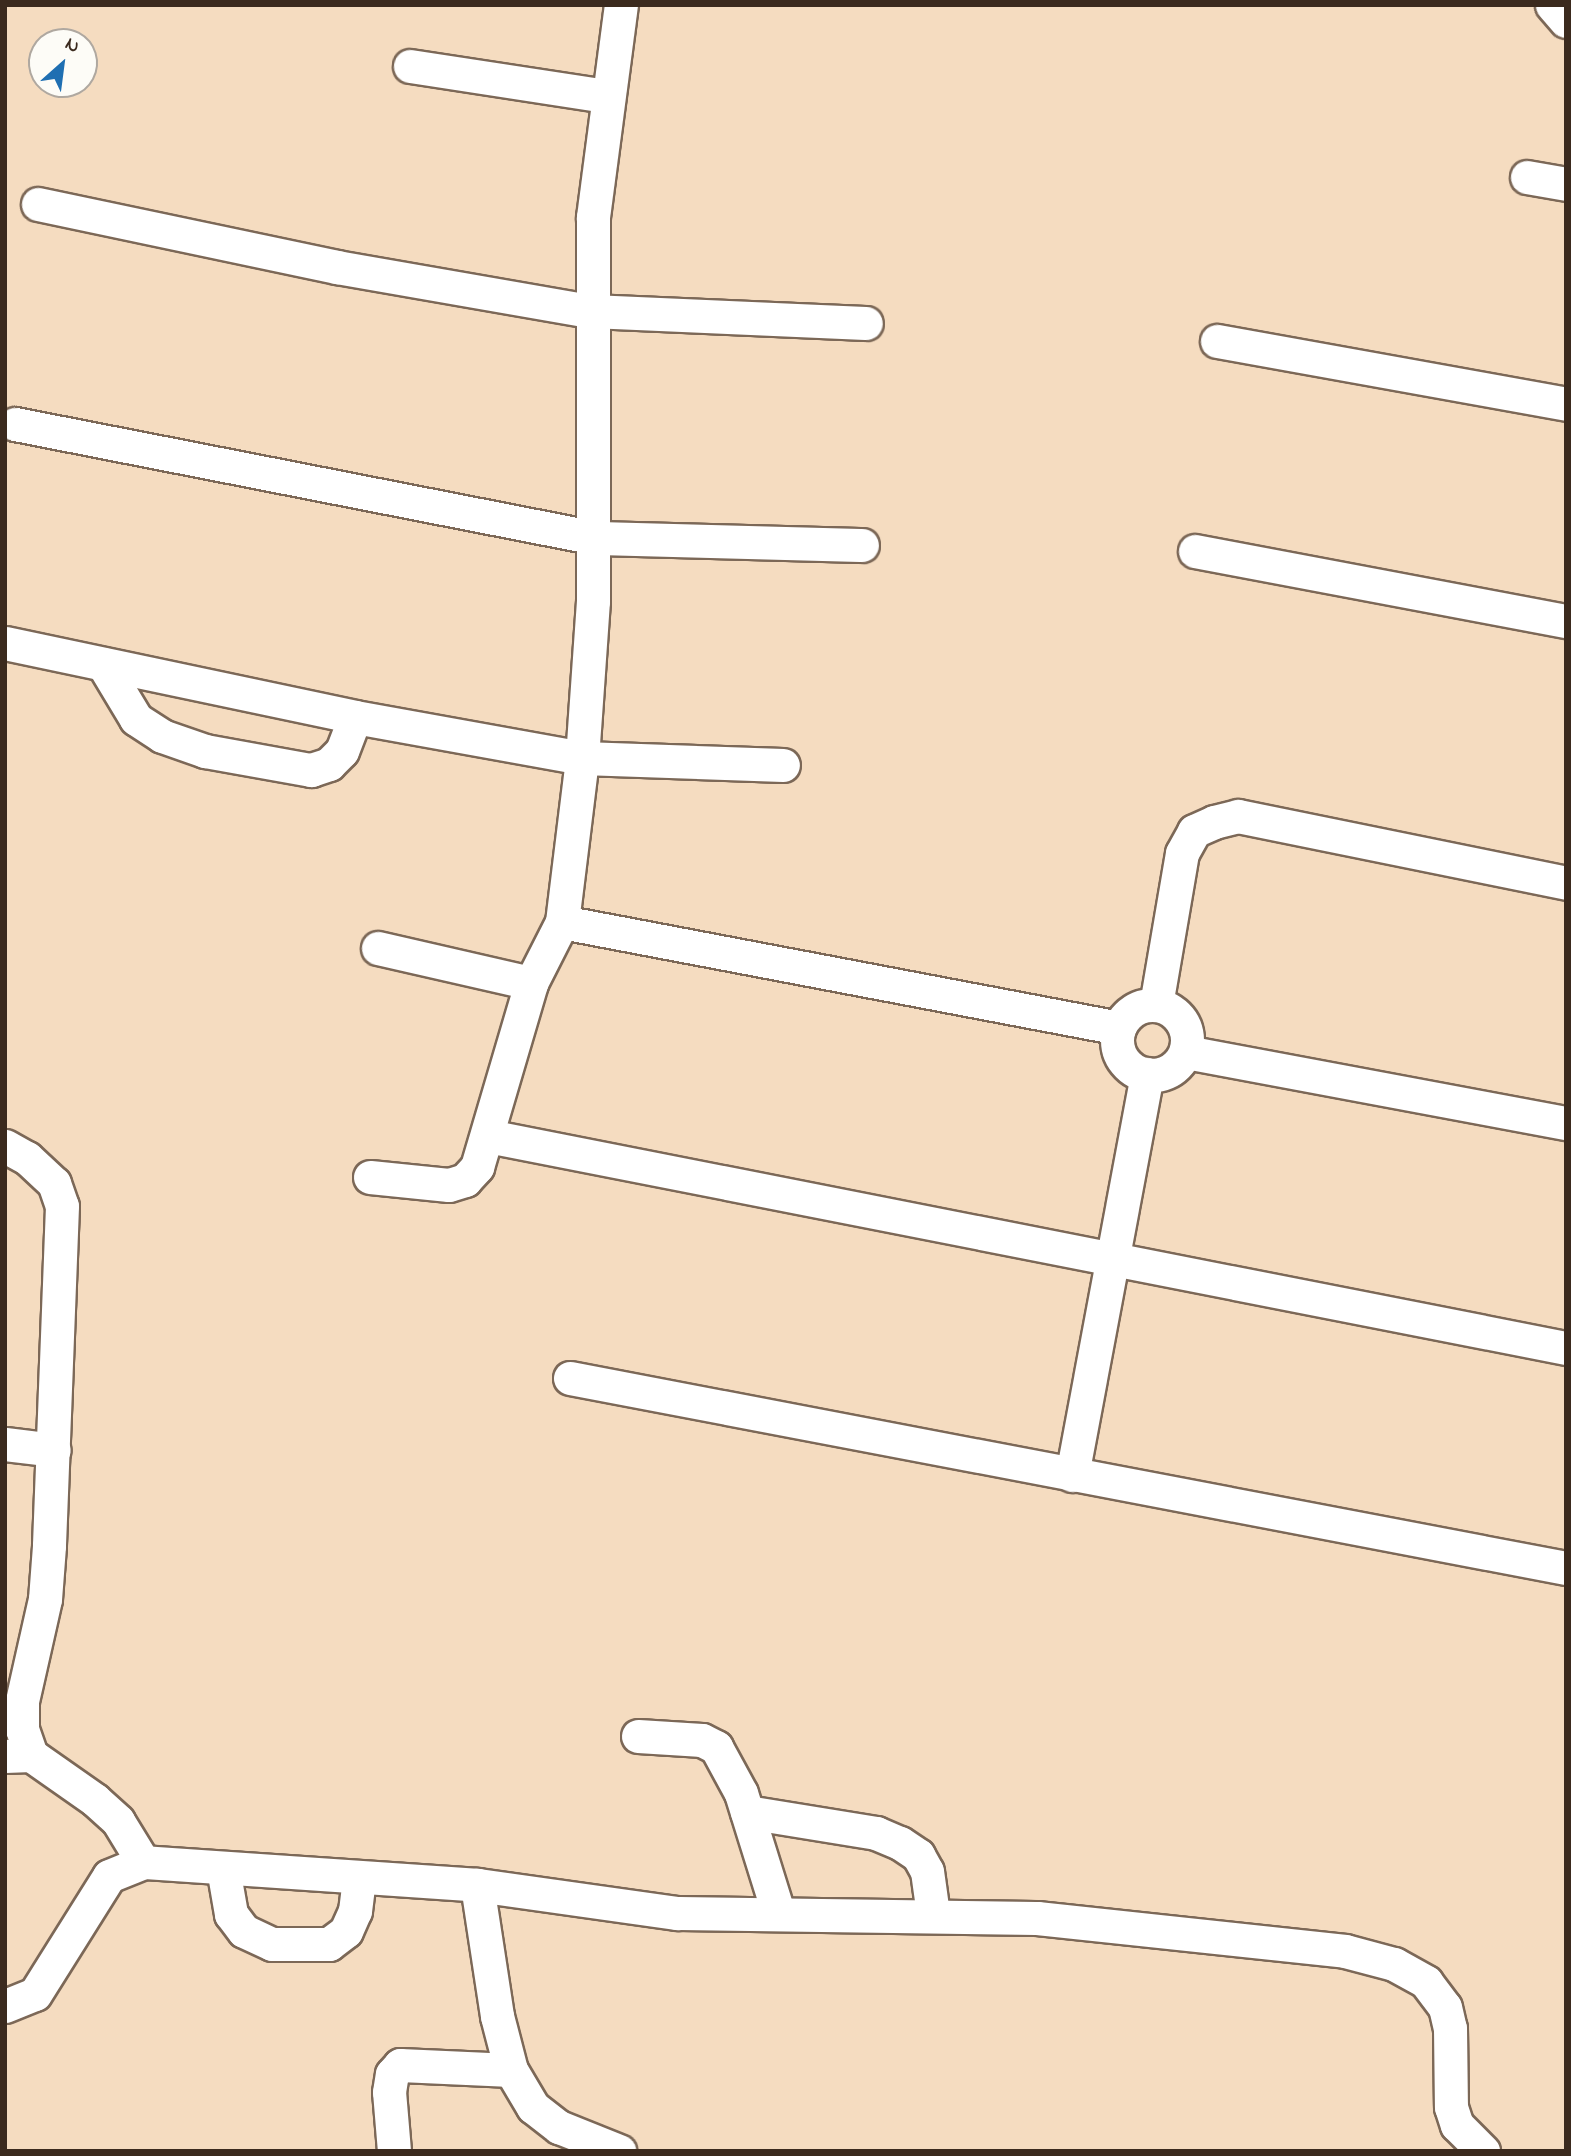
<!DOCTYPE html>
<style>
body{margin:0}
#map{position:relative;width:1571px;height:2156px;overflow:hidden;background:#f5dcc0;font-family:"Indie Flower",sans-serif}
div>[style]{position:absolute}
.roads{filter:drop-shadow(2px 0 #7c6857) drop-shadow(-2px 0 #7c6857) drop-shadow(0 2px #7c6857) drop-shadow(0 -2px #7c6857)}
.street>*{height:33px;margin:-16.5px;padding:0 16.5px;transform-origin:16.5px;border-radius:16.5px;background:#fff}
.street>.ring{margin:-16.5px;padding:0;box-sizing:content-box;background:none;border:33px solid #fff;border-radius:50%}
span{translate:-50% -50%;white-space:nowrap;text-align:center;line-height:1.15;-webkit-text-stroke:6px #fdfcf7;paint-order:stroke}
.frame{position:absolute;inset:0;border:7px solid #3b2a1e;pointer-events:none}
.north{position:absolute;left:28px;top:28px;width:70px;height:70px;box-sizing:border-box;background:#fdfcf7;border:2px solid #afa8a0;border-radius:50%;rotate:28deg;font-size:19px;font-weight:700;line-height:28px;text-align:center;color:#3b2a1e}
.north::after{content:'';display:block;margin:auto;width:24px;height:32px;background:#1f6fb2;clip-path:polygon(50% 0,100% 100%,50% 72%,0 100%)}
</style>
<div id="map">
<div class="roads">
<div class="street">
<div style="left:1552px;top:5px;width:21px;rotate:49deg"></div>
<div style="left:410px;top:66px;width:199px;rotate:8.7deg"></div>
<div style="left:1527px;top:177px;width:40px;rotate:10deg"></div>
<div style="left:38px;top:204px;width:306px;rotate:11.9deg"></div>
<div style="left:337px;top:267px;width:257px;rotate:9.9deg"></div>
<div style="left:590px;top:311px;width:276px;rotate:2.5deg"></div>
<div style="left:1217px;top:341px;width:355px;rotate:10.2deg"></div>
<div style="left:15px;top:424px;width:592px;rotate:11.1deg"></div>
<div style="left:596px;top:538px;width:266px;rotate:1.5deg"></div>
<div style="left:1195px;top:551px;width:378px;rotate:10.7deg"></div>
<div style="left:5px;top:643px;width:358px;rotate:11.9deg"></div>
<div style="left:355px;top:717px;width:231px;rotate:10.2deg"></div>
<div style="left:582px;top:758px;width:201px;rotate:2deg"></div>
<div style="left:103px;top:664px;width:64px;rotate:59deg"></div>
<div style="left:136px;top:719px;width:31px;rotate:33deg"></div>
<div style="left:162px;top:736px;width:46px;rotate:19.2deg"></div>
<div style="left:205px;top:751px;width:108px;rotate:10.2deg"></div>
<div style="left:311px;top:770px;width:19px;rotate:-18deg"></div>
<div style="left:329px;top:764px;width:18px;rotate:-45deg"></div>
<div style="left:342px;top:751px;width:36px;rotate:-69deg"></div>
<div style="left:562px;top:922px;width:567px;rotate:10.77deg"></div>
<div style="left:378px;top:948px;width:157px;rotate:12.9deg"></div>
<div style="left:1156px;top:1005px;width:154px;rotate:-80.3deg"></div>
<div style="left:1182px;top:853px;width:25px;rotate:-61deg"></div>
<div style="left:1194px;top:831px;width:22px;rotate:-24deg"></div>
<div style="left:1214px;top:822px;width:25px;rotate:-14deg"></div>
<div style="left:1238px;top:816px;width:335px;rotate:11.5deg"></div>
<div class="ring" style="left:1117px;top:1005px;width:37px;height:37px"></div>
<div style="left:1186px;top:1052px;width:387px;rotate:10.6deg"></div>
<div style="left:488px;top:1136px;width:1099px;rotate:11.13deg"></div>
<div style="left:5px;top:1146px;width:25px;rotate:29deg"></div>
<div style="left:27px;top:1158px;width:37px;rotate:43deg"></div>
<div style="left:54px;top:1183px;width:24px;rotate:71deg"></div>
<div style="left:62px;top:1206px;width:340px;rotate:92.2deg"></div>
<div style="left:49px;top:1546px;width:53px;rotate:94.3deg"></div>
<div style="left:45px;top:1599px;width:105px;rotate:102.7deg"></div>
<div style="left:22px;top:1701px;width:28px;rotate:90deg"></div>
<div style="left:22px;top:1729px;width:28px;rotate:71deg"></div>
<div style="left:370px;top:1177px;width:79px;rotate:5.8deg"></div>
<div style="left:449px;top:1185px;width:17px;rotate:-17deg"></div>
<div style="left:465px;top:1180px;width:18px;rotate:-47deg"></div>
<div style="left:477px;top:1167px;width:192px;rotate:-73.6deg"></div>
<div style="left:531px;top:983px;width:68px;rotate:-63.1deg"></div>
<div style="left:562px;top:922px;width:165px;rotate:-83deg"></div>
<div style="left:582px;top:758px;width:157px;rotate:-86deg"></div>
<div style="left:593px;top:601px;width:384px;rotate:-90deg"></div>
<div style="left:593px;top:217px;width:214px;rotate:-82.5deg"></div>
<div style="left:570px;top:1378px;width:1014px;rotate:10.8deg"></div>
<div style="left:5px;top:1444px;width:49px;rotate:7deg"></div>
<div style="left:1072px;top:1475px;width:408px;rotate:-79.4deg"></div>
<div style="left:638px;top:1736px;width:64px;rotate:3.6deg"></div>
<div style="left:702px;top:1740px;width:16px;rotate:27deg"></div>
<div style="left:716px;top:1747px;width:52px;rotate:61.5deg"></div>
<div style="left:741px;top:1793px;width:125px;rotate:72.7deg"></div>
<div style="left:5px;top:1756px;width:26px;rotate:-2deg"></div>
<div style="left:31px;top:1755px;width:78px;rotate:35.1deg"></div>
<div style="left:95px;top:1800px;width:31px;rotate:42deg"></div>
<div style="left:118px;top:1821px;width:48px;rotate:58.6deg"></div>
<div style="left:747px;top:1812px;width:131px;rotate:9.2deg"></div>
<div style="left:876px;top:1833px;width:26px;rotate:23deg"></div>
<div style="left:900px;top:1843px;width:22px;rotate:34deg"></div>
<div style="left:918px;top:1855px;width:18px;rotate:61deg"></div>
<div style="left:927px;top:1871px;width:43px;rotate:82.1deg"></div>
<div style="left:223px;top:1868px;width:47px;rotate:80.1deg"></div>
<div style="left:231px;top:1914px;width:21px;rotate:53deg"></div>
<div style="left:244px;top:1931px;width:31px;rotate:25deg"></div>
<div style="left:272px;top:1944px;width:57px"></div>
<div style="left:329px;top:1944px;width:21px;rotate:-37deg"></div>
<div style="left:346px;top:1931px;width:22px;rotate:-66deg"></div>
<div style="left:355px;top:1911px;width:34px;rotate:-83deg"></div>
<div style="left:477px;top:1885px;width:133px;rotate:81.3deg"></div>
<div style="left:497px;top:2016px;width:56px;rotate:75.5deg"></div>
<div style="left:511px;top:2070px;width:43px;rotate:59.3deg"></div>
<div style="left:533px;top:2107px;width:33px;rotate:38deg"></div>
<div style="left:559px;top:2127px;width:65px;rotate:21.8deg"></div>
<div style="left:5px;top:2006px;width:32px;rotate:-22deg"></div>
<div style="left:35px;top:1994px;width:139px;rotate:-57.9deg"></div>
<div style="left:109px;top:1876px;width:37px;rotate:-22deg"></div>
<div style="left:143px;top:1862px;width:335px;rotate:3.9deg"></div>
<div style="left:477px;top:1885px;width:202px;rotate:8deg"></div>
<div style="left:677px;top:1913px;width:360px;rotate:0.8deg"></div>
<div style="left:1037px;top:1918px;width:310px;rotate:6.1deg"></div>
<div style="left:1345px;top:1951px;width:51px;rotate:14.9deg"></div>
<div style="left:1394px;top:1964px;width:37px;rotate:29deg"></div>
<div style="left:1426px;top:1982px;width:31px;rotate:53deg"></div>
<div style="left:1445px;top:2007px;width:22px;rotate:77deg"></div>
<div style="left:1450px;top:2028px;width:79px;rotate:89.3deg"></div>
<div style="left:1451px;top:2107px;width:19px;rotate:72deg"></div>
<div style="left:1457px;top:2125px;width:37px;rotate:45deg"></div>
<div style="left:394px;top:2151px;width:59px;rotate:-94.8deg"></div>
<div style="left:389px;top:2092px;width:18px;rotate:-81deg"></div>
<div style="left:392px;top:2074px;width:12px;rotate:-48deg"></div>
<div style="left:400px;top:2065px;width:111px;rotate:2.6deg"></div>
</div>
</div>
<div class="frame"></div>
<div class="north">N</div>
</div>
